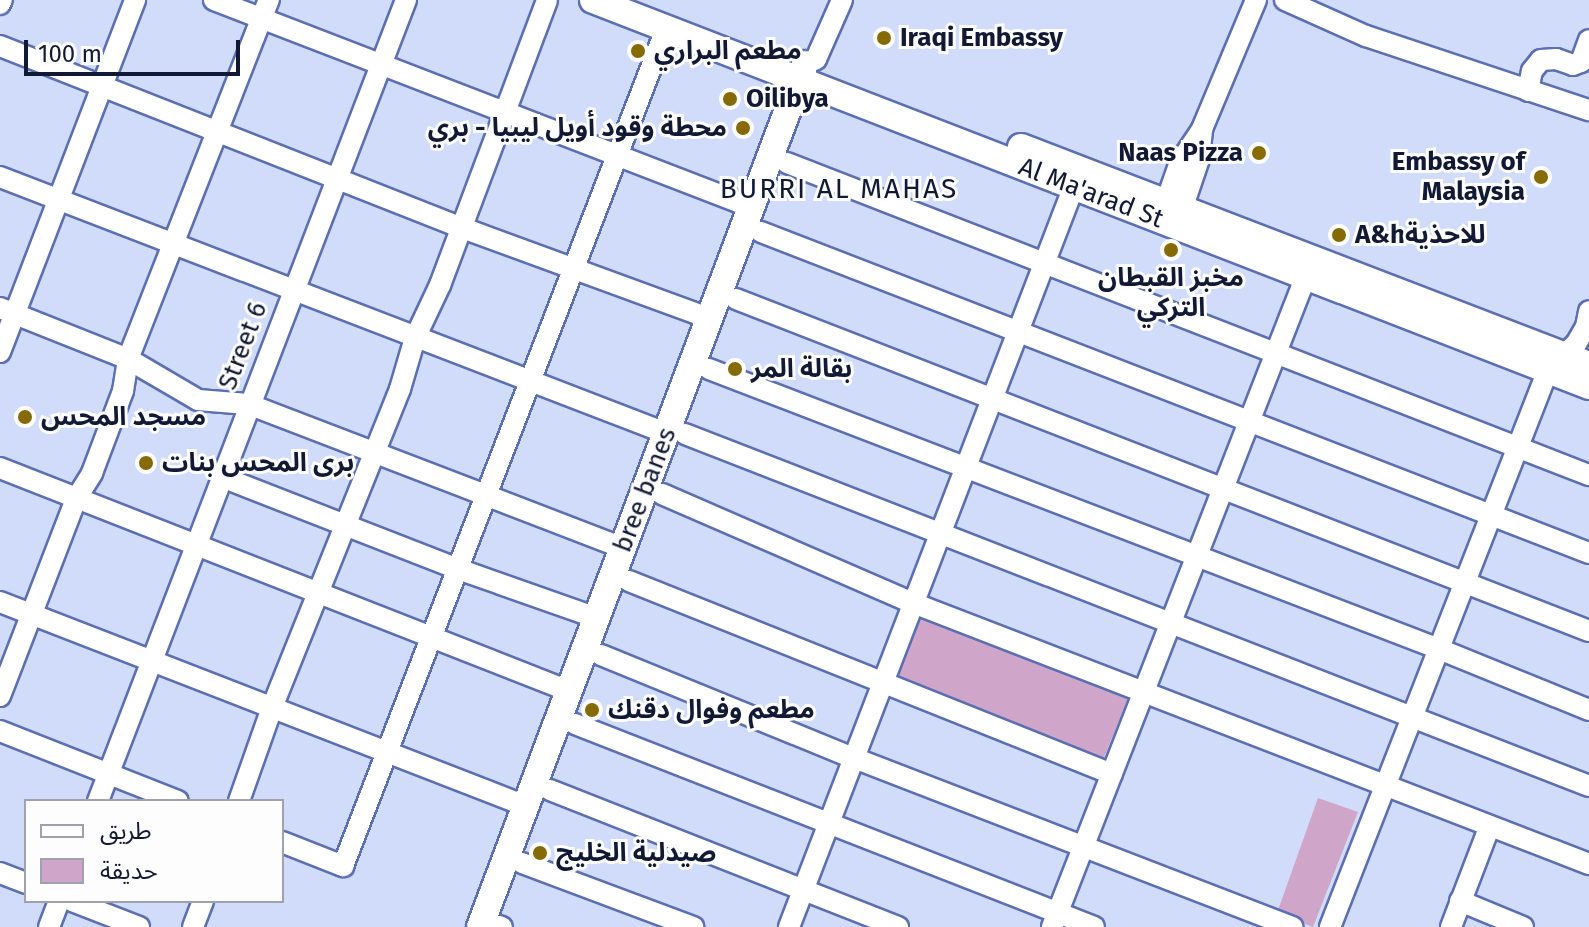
<!DOCTYPE html>
<meta charset="utf-8">
<style>
body{margin:0}
#map{position:relative;width:1589px;height:927px;overflow:hidden;background:#d1dbfa;font-family:"Fira Sans","Noto Sans Arabic",sans-serif}
div>[style]{position:absolute}
.green>*{inset:0;background:#cfa6ca}
.roads{filter:drop-shadow(2px 0 #5c6fb3) drop-shadow(-2px 0 #5c6fb3) drop-shadow(0 2px #5c6fb3) drop-shadow(0 -2px #5c6fb3)}
.minor>*{height:20px;margin:-10px;padding:0 10px;transform-origin:10px;border-radius:10px;background:#fff}
.major>*{height:26px;margin:-13px;padding:0 13px;transform-origin:13px;border-radius:13px;background:#fff}
.dots>*{width:22px;height:22px;translate:-50% -50%;box-sizing:border-box;border:4px solid #fdfdfd;border-radius:50%}
span{translate:-50% -50%;white-space:nowrap;text-align:center;line-height:1.15;-webkit-text-stroke:6px #fdfdfd;paint-order:stroke}
.poi-label{font-size:26px;color:#121934;font-weight:700}
.left{translate:0 -50%;text-align:left}
.right{translate:-100% -50%;text-align:right}
.street-label{font-size:26px;color:#121934}
.neighbourhood-label{font-size:28px;color:#121934;letter-spacing:2px}
.legend{position:absolute;left:24px;top:799px;width:260px;height:104px;box-sizing:border-box;background:#fdfdfd;border:2px solid #9fa2ad;margin:0;padding:10px 14px;list-style:none;font-size:24px;color:#121934}
.legend li{display:flex;align-items:center;gap:16px;height:40px}
.legend b{width:40px;border:2px solid #9fa2ad}
.scale{position:absolute;left:24px;top:40px;width:216px;height:36px;box-sizing:border-box;border:4px solid #121934;border-top:0;padding-left:10px;font-size:24px;line-height:28px;white-space:nowrap;color:#121934;-webkit-text-stroke:6px #fdfdfd;paint-order:stroke}
</style>
<div id="map">
<div class="green">
<div style="clip-path:polygon(917px 612px,1129px 696px,1101px 765px,889px 681px)"></div>
<div style="clip-path:polygon(1318px 798px,1358px 812px,1313px 927px,1277px 913px)"></div>
</div>
<div class="roads">
<div class="minor">
<div style="left:214px;top:0;width:576px;rotate:21.08deg"></div>
<div style="left:1285px;top:0;width:89px;rotate:24deg"></div>
<div style="left:1366px;top:36px;width:235px;rotate:18.4deg"></div>
<div style="left:0;top:4px;width:4px;rotate:-63deg"></div>
<div style="left:0;top:46px;width:494px;rotate:21.5deg"></div>
<div style="left:460px;top:227px;width:265px;rotate:20.1deg"></div>
<div style="left:805px;top:64px;width:12px;rotate:-24deg"></div>
<div style="left:816px;top:59px;width:64px;rotate:-66.2deg"></div>
<div style="left:1528px;top:91px;width:20px;rotate:-79deg"></div>
<div style="left:1532px;top:71px;width:14px;rotate:-51deg"></div>
<div style="left:1541px;top:60px;width:15px;rotate:-4deg"></div>
<div style="left:1556px;top:59px;width:18px;rotate:19deg"></div>
<div style="left:1573px;top:65px;width:9px;rotate:-21deg"></div>
<div style="left:1581px;top:62px;width:23px;rotate:-70deg"></div>
<div style="left:787px;top:163px;width:861px;rotate:21.26deg"></div>
<div style="left:0;top:177px;width:714px;rotate:21.03deg"></div>
<div style="left:1161px;top:216px;width:57px;rotate:-70.6deg"></div>
<div style="left:1180px;top:162px;width:40px;rotate:-56deg"></div>
<div style="left:1202px;top:129px;width:140px;rotate:-67.3deg"></div>
<div style="left:1178px;top:221px;width:65px;rotate:-71.3deg"></div>
<div style="left:1199px;top:159px;width:30px;rotate:-84deg"></div>
<div style="left:761px;top:232px;width:888px;rotate:21.19deg"></div>
<div style="left:736px;top:299px;width:915px;rotate:21.27deg"></div>
<div style="left:0;top:308px;width:138px;rotate:21.7deg"></div>
<div style="left:128px;top:359px;width:81px;rotate:30.4deg"></div>
<div style="left:198px;top:400px;width:50px;rotate:4.6deg"></div>
<div style="left:248px;top:404px;width:402px;rotate:21deg"></div>
<div style="left:0;top:352px;width:377px;rotate:-69deg"></div>
<div style="left:709px;top:369px;width:782px;rotate:20.98deg"></div>
<div style="left:1439px;top:649px;width:162px;rotate:22.1deg"></div>
<div style="left:685px;top:434px;width:970px;rotate:21.27deg"></div>
<div style="left:0;top:468px;width:611px;rotate:21.4deg"></div>
<div style="left:222px;top:477px;width:253px;rotate:21.3deg"></div>
<div style="left:458px;top:569px;width:147px;rotate:19.4deg"></div>
<div style="left:662px;top:494px;width:274px;rotate:23.5deg"></div>
<div style="left:913px;top:603px;width:725px;rotate:21.11deg"></div>
<div style="left:629px;top:581px;width:520px;rotate:21.78deg"></div>
<div style="left:0;top:602px;width:564px;rotate:21.2deg"></div>
<div style="left:601px;top:655px;width:273px;rotate:22.2deg"></div>
<div style="left:854px;top:758px;width:470px;rotate:21.1deg"></div>
<div style="left:0;top:696px;width:211px;rotate:-68.9deg"></div>
<div style="left:76px;top:499px;width:31px;rotate:-58deg"></div>
<div style="left:92px;top:473px;width:88px;rotate:-69.3deg"></div>
<div style="left:123px;top:391px;width:32px;rotate:-81deg"></div>
<div style="left:128px;top:359px;width:386px;rotate:-68.6deg"></div>
<div style="left:575px;top:724px;width:557px;rotate:21.36deg"></div>
<div style="left:0;top:731px;width:191px;rotate:21.5deg"></div>
<div style="left:550px;top:790px;width:374px;rotate:21.5deg"></div>
<div style="left:98px;top:801px;width:858px;rotate:-68.97deg"></div>
<div style="left:239px;top:801px;width:102px;rotate:-70.5deg"></div>
<div style="left:273px;top:705px;width:341px;rotate:-68.1deg"></div>
<div style="left:400px;top:389px;width:53px;rotate:-73.6deg"></div>
<div style="left:415px;top:338px;width:59px;rotate:-64.7deg"></div>
<div style="left:440px;top:285px;width:304px;rotate:-69.4deg"></div>
<div style="left:282px;top:842px;width:66px;rotate:21.5deg"></div>
<div style="left:343px;top:866px;width:897px;rotate:-68.9deg"></div>
<div style="left:522px;top:863px;width:183px;rotate:20.5deg"></div>
<div style="left:0;top:873px;width:28px;rotate:21deg"></div>
<div style="left:72px;top:901px;width:72px;rotate:21.2deg"></div>
<div style="left:1460px;top:901px;width:68px;rotate:22.4deg"></div>
<div style="left:499px;top:926px;width:3px;rotate:18deg"></div>
<div style="left:49px;top:927px;width:28px;rotate:-69deg"></div>
<div style="left:193px;top:927px;width:28px;rotate:-69deg"></div>
<div style="left:789px;top:927px;width:808px;rotate:-68.96deg"></div>
<div style="left:1052px;top:927px;width:713px;rotate:-68.69deg"></div>
<div style="left:1330px;top:927px;width:598px;rotate:-68.63deg"></div>
<div style="left:1548px;top:370px;width:38px;rotate:-43deg"></div>
<div style="left:1576px;top:344px;width:20px;rotate:-60deg"></div>
<div style="left:1586px;top:327px;width:16px;rotate:-79deg"></div>
<div style="left:1451px;top:927px;width:106px;rotate:-69deg"></div>
</div>
<div class="major">
<div style="left:593px;top:0;width:1068px;rotate:21.18deg"></div>
<div style="left:1021px;top:147px;width:608px;rotate:21deg"></div>
<div style="left:480px;top:927px;width:922px;rotate:-69.36deg"></div>
</div>
</div>
<div class="dots">
<div style="left:884px;top:38px;background:#866a06"></div>
<div style="left:638px;top:51px;background:#866a06"></div>
<div style="left:730px;top:99px;background:#866a06"></div>
<div style="left:743px;top:128px;background:#866a06"></div>
<div style="left:1259px;top:153px;background:#866a06"></div>
<div style="left:1541px;top:177px;background:#866a06"></div>
<div style="left:1339px;top:235px;background:#866a06"></div>
<div style="left:1171px;top:250px;background:#866a06"></div>
<div style="left:735px;top:369px;background:#866a06"></div>
<div style="left:25px;top:417px;background:#866a06"></div>
<div style="left:146px;top:463px;background:#866a06"></div>
<div style="left:592px;top:710px;background:#866a06"></div>
<div style="left:540px;top:853px;background:#866a06"></div>
</div>
<div class="poi-label">
<span class="left" style="left:900px;top:38px">Iraqi Embassy</span>
<span class="left" style="left:654px;top:51px">مطعم البراري</span>
<span class="left" style="left:746px;top:99px">Oilibya</span>
<span class="right" style="left:727px;top:128px">محطة وقود أويل ليبيا - بري</span>
<span class="right" style="left:1243px;top:153px">Naas Pizza</span>
<span class="right" style="left:1525px;top:177px">Embassy of<br>Malaysia</span>
<span class="left" style="left:1355px;top:235px">A&amp;hللاحذية</span>
<span style="left:1171px;top:293px">مخبز القبطان<br>التركي</span>
<span class="left" style="left:751px;top:369px">بقالة المر</span>
<span class="left" style="left:41px;top:417px">مسجد المحس</span>
<span class="left" style="left:162px;top:463px">برى المحس بنات</span>
<span class="left" style="left:608px;top:710px">مطعم وفوال دقنك</span>
<span class="left" style="left:556px;top:853px">صيدلية الخليج</span>
</div>
<div class="street-label">
<span style="left:1091px;top:193px;rotate:21deg">Al Ma'arad St</span>
<span style="left:243px;top:346px;rotate:-69deg">Street 6</span>
<span style="left:645px;top:490px;rotate:-69deg">bree banes</span>
</div>
<div class="neighbourhood-label">
<span style="left:839px;top:189px">BURRI AL MAHAS</span>
</div>
<ul class="legend">
<li><b style="height:10px;background:#fff"></b>طريق</li>
<li><b style="height:22px;background:#cfa6ca"></b>حديقة</li>
</ul>
<div class="scale">100 m</div>
</div>
